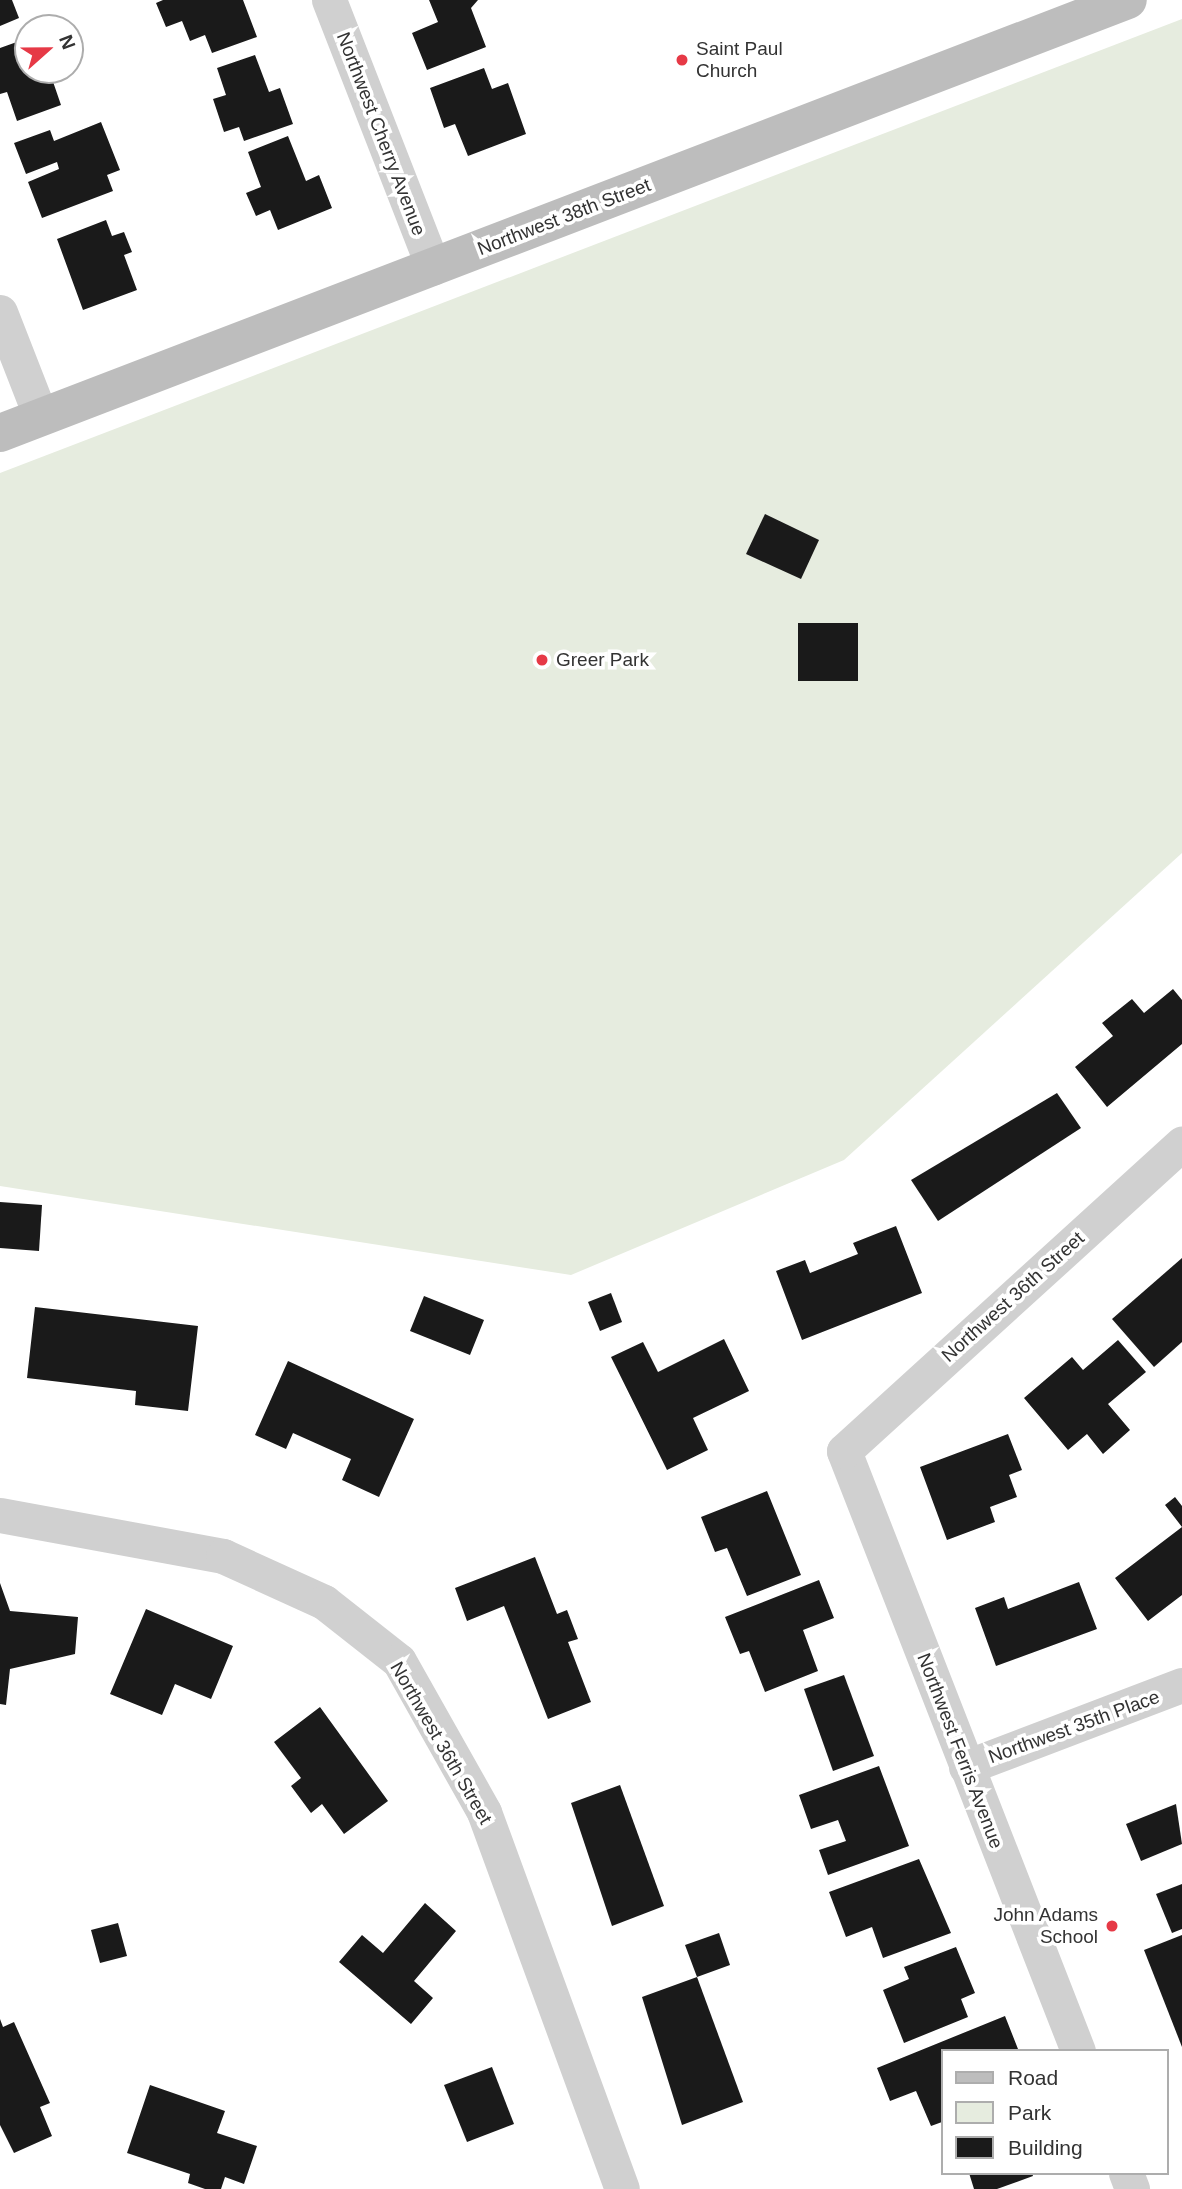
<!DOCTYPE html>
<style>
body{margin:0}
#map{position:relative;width:1182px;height:2189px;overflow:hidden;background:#fff;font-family:Helvetica,sans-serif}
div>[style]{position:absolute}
.green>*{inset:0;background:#e6ecdf}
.building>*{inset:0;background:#1a1a1a}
.minor>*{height:35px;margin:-17.5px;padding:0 17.5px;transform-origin:17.5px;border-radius:17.5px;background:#d0d0d0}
.secondary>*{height:38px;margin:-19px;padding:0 19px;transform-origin:19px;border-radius:19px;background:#bdbdbd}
.dots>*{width:19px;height:19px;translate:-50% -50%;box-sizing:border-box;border:4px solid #fff;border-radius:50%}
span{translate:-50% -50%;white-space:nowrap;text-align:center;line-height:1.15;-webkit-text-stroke:7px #fff;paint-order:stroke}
.poi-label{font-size:19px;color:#333}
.left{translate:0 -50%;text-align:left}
.right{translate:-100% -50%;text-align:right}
.street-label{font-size:19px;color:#333}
.legend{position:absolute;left:941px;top:2049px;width:228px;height:126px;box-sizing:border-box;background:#fff;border:2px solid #adadad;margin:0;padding:9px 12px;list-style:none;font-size:21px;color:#333}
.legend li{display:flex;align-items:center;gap:14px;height:35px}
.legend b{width:35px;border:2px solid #adadad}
.north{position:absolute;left:14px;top:14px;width:70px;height:70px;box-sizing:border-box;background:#fff;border:2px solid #adadad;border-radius:50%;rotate:69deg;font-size:19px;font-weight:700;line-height:28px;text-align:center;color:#333}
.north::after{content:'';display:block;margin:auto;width:24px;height:32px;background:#e63946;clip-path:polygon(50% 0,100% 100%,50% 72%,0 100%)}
</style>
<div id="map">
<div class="green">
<div style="clip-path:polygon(1182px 19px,1182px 853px,844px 1160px,571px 1275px,0 1186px,0 473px)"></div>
</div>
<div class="building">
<div style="clip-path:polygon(0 0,12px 0,19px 18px,0 26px)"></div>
<div style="clip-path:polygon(163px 0,243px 0,257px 37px,212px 53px,205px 35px,190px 41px,182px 21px,166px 27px,156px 3px)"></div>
<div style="clip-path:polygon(429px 0,478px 0,471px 8px,486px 47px,427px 70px,412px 33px,438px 22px)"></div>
<div style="clip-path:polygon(28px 38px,28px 70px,49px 70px,61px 105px,17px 121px,7px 92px,0 94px,0 48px)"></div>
<div style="clip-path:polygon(255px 55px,269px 92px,280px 88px,293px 124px,244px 141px,239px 127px,224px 132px,213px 99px,226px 95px,217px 68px)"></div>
<div style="clip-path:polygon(484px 68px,492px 89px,508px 83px,526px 134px,468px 156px,455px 124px,444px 128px,430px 88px)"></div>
<div style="clip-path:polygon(101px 122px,120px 170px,107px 175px,113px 191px,42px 218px,28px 182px,59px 169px,57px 162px,26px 174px,14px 143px,50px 130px,54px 141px)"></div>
<div style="clip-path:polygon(288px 136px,306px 181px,319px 175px,332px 208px,278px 230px,270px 210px,256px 216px,246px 193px,261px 187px,248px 152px)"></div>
<div style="clip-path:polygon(106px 220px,112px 236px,124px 232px,132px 252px,124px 255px,137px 290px,83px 310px,57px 239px)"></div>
<div style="clip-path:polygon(765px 514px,819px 540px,801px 579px,746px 554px)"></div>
<div style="clip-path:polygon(798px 623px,858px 623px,858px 681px,798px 681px)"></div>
<div style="clip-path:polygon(1173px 989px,1182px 1000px,1182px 1044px,1107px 1107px,1075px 1067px,1113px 1036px,1102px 1023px,1132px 999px,1144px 1013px)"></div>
<div style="clip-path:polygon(1057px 1093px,1081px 1128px,938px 1221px,911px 1180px)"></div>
<div style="clip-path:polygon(0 1202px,42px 1205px,39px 1251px,0 1248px)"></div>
<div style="clip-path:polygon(896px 1226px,922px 1293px,802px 1340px,776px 1271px,805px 1260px,810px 1273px,858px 1254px,853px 1243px)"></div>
<div style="clip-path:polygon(1182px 1258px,1182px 1342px,1154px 1367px,1112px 1319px)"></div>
<div style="clip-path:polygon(611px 1293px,622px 1322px,600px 1331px,588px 1302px)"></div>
<div style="clip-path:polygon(424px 1296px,484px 1320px,470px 1355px,410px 1331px)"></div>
<div style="clip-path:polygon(35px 1307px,198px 1326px,188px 1411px,135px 1405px,136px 1391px,27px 1378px)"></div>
<div style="clip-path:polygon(724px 1339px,749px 1391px,693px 1418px,708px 1450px,667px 1470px,611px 1357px,643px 1342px,658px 1372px)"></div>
<div style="clip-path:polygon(1118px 1340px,1146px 1372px,1108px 1404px,1130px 1430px,1103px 1454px,1087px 1434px,1068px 1450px,1024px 1398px,1072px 1357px,1083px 1370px)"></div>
<div style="clip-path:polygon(288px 1361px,414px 1419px,379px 1497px,342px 1480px,351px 1459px,293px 1433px,286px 1449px,255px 1435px)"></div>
<div style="clip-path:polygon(1008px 1434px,1022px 1470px,1009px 1475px,1017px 1497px,990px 1507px,995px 1522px,947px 1540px,920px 1467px)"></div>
<div style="clip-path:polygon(767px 1491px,801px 1575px,747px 1596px,727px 1548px,715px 1552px,701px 1517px)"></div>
<div style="clip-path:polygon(1175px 1497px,1182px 1506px,1182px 1595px,1148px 1621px,1115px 1578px,1182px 1527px,1165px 1505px)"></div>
<div style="clip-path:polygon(535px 1557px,557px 1614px,567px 1610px,578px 1639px,568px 1642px,591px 1702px,548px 1719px,504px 1606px,467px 1621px,455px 1588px)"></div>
<div style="clip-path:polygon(819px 1580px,834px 1618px,803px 1630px,818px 1671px,765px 1692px,749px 1651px,740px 1654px,725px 1617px)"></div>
<div style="clip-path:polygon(1079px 1582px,1097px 1629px,996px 1666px,975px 1608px,1004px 1597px,1008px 1609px)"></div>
<div style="clip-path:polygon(0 1583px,10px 1611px,78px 1617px,75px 1654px,10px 1669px,6px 1705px,0 1704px)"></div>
<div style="clip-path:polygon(146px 1609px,233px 1646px,211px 1699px,175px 1684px,162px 1715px,110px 1694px)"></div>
<div style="clip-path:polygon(844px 1675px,874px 1756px,833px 1771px,804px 1689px)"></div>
<div style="clip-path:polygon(320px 1707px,388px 1801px,344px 1834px,322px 1804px,311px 1813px,291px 1786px,301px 1778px,274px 1742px)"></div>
<div style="clip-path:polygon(879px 1766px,909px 1846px,828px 1875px,819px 1850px,846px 1841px,838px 1820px,811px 1829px,799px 1795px)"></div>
<div style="clip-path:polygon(620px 1785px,664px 1906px,612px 1926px,571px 1803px)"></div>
<div style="clip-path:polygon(1176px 1804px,1182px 1844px,1141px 1861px,1126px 1824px)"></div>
<div style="clip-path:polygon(919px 1859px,951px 1933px,883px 1958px,872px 1927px,846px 1937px,829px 1892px)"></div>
<div style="clip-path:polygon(1182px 1884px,1182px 1929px,1172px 1933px,1156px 1894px)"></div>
<div style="clip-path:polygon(425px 1903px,456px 1931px,414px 1981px,433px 1998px,411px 2024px,339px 1962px,362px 1935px,383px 1953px)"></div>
<div style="clip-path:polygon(118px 1923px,127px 1956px,100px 1963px,91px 1930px)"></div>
<div style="clip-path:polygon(719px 1933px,730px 1965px,697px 1977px,685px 1945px)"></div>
<div style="clip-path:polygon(1182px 1935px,1182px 2047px,1144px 1950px)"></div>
<div style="clip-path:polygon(956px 1947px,975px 1993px,961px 1999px,968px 2017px,904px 2043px,883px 1990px,909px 1979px,904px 1967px)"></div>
<div style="clip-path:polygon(697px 1977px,743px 2102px,682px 2125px,642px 1997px)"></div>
<div style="clip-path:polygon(1005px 2016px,1018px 2049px,942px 2051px,942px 2122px,931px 2126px,916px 2091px,890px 2101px,877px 2068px)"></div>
<div style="clip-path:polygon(0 2019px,3px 2027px,14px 2022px,50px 2103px,40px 2107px,52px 2136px,14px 2153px,0 2125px)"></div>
<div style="clip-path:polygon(492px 2067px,514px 2124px,467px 2142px,444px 2085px)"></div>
<div style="clip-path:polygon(150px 2085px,225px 2111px,217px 2133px,257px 2146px,244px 2184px,225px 2177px,221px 2189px,205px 2189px,188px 2183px,190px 2174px,127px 2153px)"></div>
<div style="clip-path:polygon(969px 2173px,1032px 2173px,1033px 2176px,997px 2189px,974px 2189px)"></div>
</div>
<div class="minor">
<div style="left:329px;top:0;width:287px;rotate:68.7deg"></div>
<div style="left:0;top:312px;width:113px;rotate:68.7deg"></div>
<div style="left:0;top:1515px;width:227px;rotate:10.4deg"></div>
<div style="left:223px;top:1556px;width:111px;rotate:24.5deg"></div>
<div style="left:324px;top:1602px;width:95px;rotate:38.2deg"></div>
<div style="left:399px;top:1661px;width:173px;rotate:60.6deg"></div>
<div style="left:484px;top:1812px;width:401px;rotate:69.9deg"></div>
<div style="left:966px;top:1767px;width:231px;rotate:-20.8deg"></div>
<div style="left:1078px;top:2051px;width:644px;rotate:-111.31deg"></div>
<div style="left:844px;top:1451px;width:457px;rotate:-42.3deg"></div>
<div style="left:1126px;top:2173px;width:17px;rotate:69deg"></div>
</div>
<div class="secondary">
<div style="left:0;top:433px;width:1208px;rotate:-21deg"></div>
</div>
<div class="dots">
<div style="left:682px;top:60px;background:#e63946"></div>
<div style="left:542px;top:660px;background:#e63946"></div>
<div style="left:1112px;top:1926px;background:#e63946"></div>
</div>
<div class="poi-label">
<span class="left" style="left:696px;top:60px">Saint Paul<br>Church</span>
<span class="left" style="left:556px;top:660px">Greer Park</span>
<span class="right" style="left:1098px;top:1926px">John Adams<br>School</span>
</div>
<div class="street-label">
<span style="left:381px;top:134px;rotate:69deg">Northwest Cherry Avenue</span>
<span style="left:564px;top:217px;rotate:-21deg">Northwest 38th Street</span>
<span style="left:1013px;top:1297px;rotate:-42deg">Northwest 36th Street</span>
<span style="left:1074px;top:1727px;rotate:-20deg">Northwest 35th Place</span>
<span style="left:441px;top:1743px;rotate:60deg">Northwest 36th Street</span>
<span style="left:960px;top:1751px;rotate:69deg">Northwest Ferris Avenue</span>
</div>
<ul class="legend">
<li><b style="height:9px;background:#bdbdbd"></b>Road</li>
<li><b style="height:19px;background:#e6ecdf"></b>Park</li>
<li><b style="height:19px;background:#1a1a1a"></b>Building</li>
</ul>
<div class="north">N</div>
</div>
